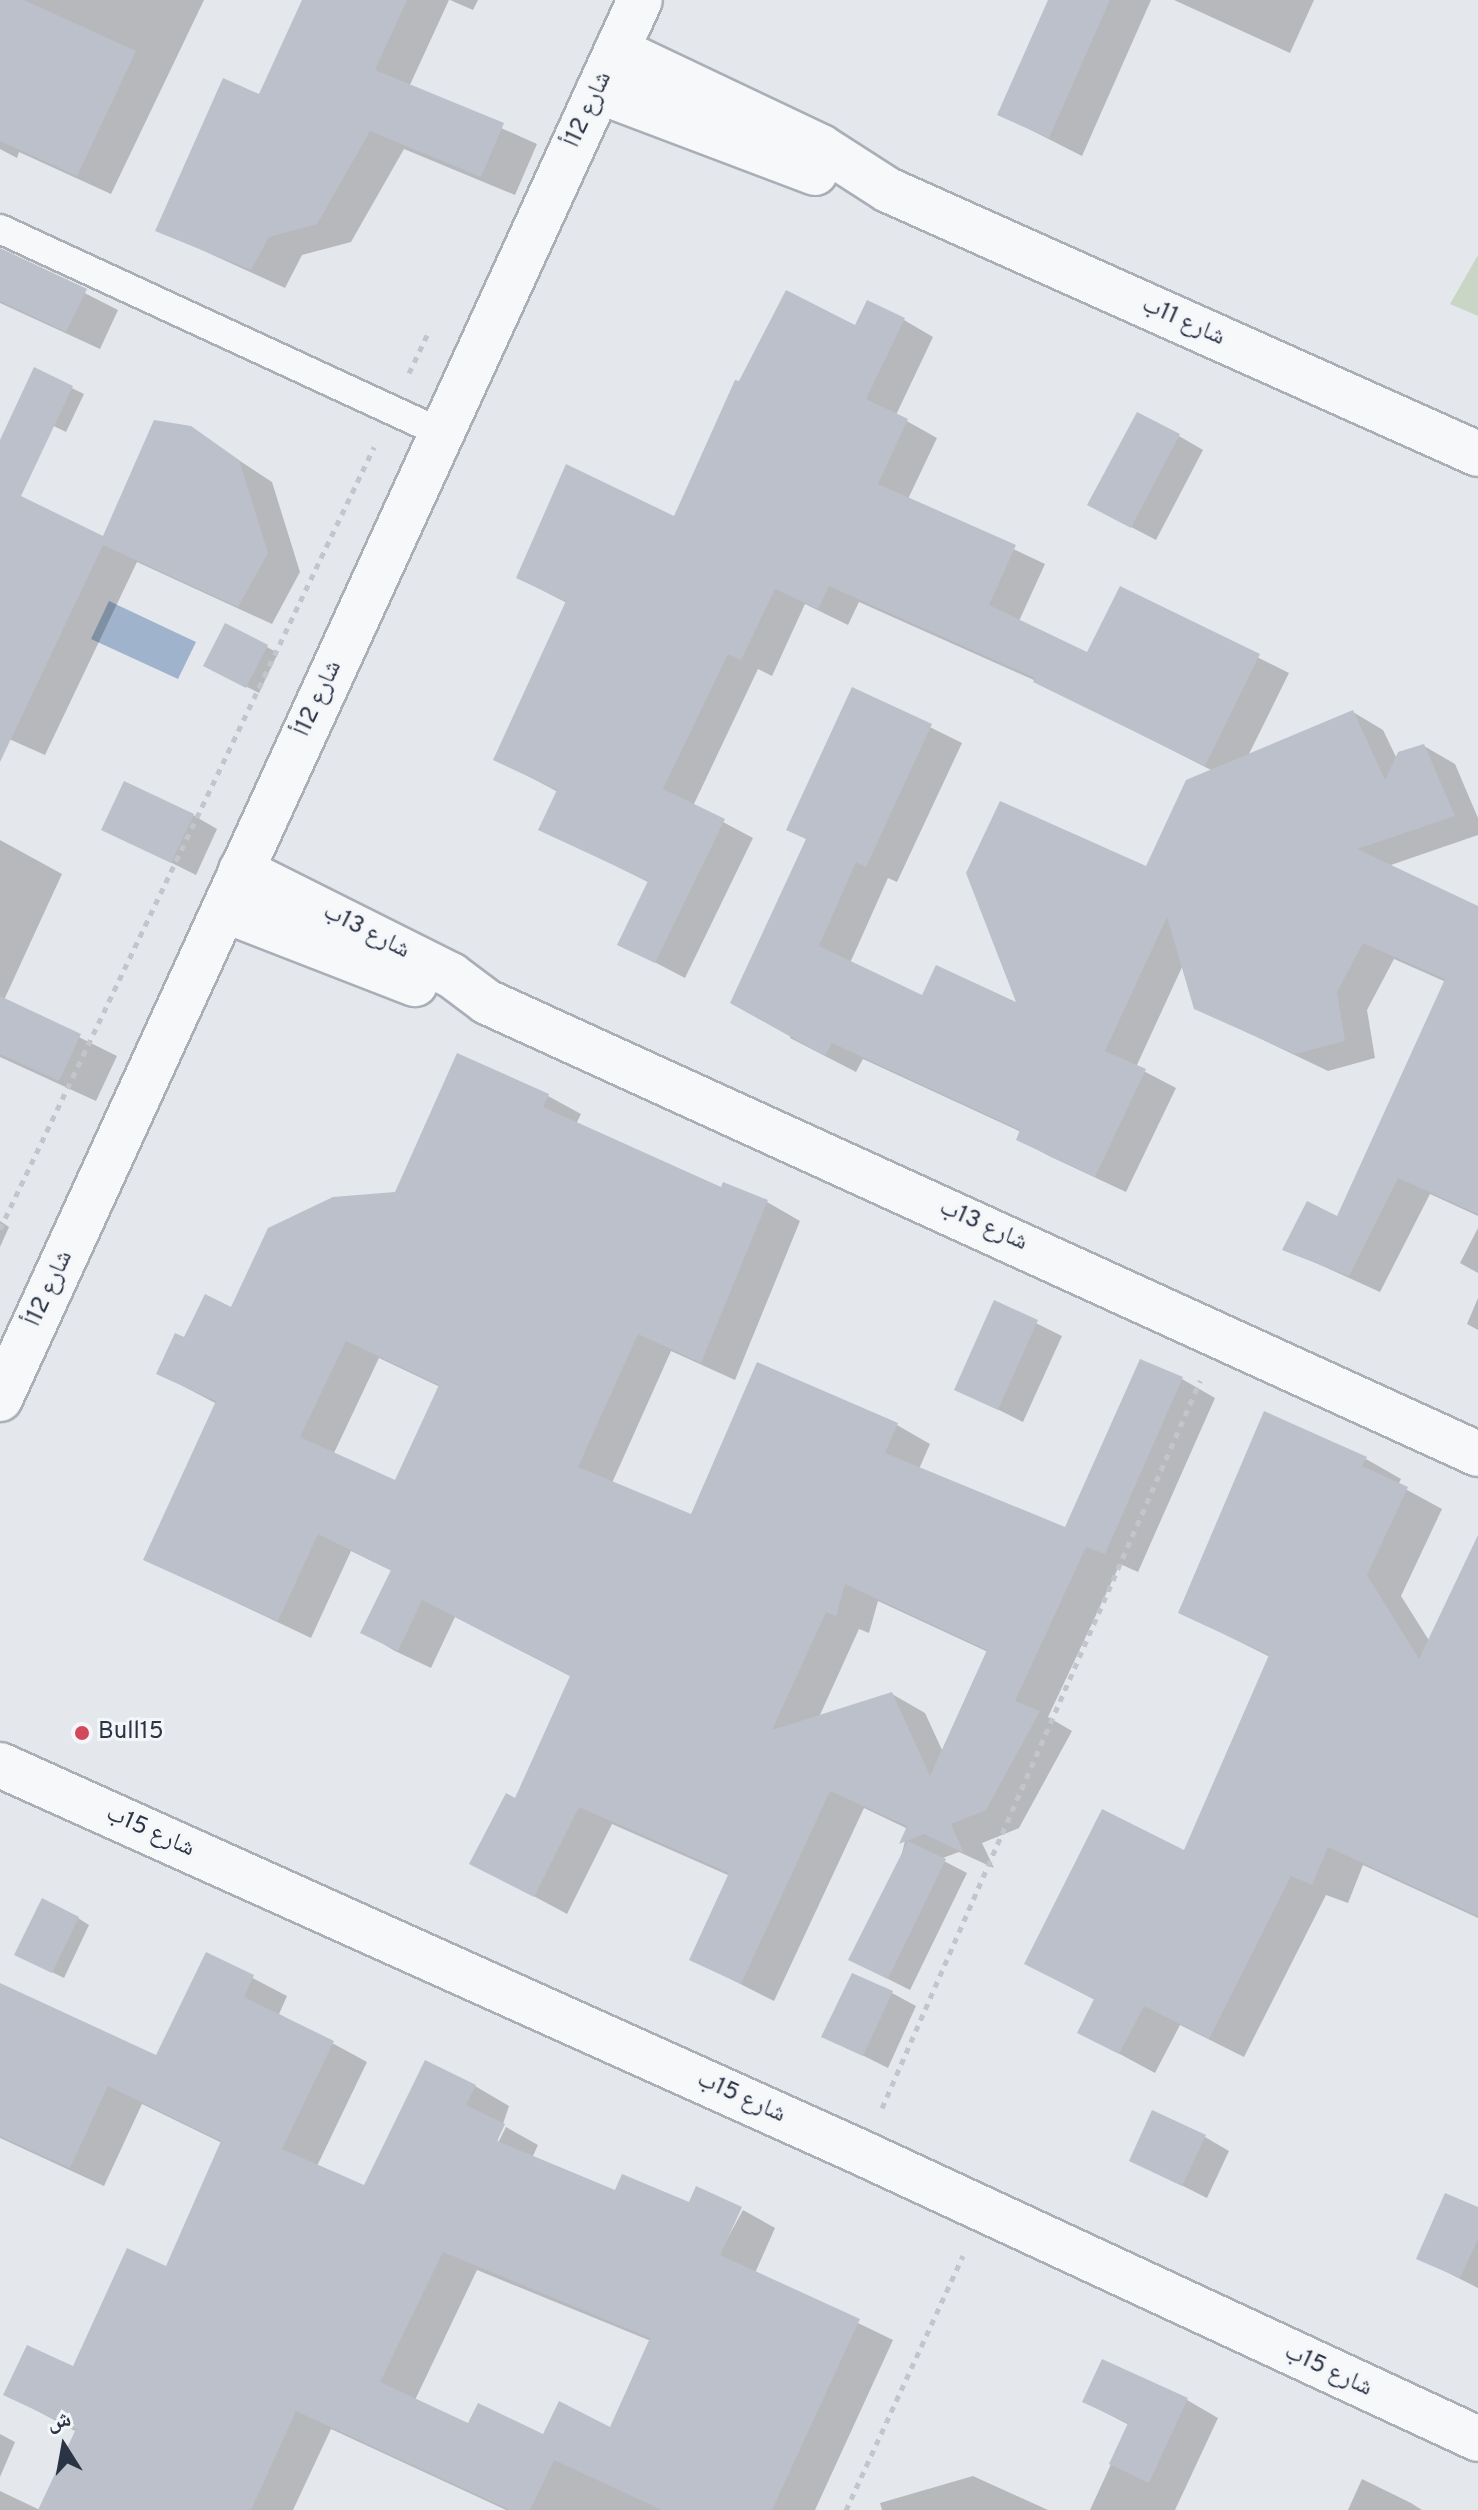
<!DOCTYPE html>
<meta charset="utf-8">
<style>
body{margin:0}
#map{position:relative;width:1478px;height:2510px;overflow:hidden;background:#e4e7ec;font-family:Overpass,"Noto Naskh Arabic",sans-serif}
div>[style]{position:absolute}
.green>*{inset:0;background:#c9d6c5}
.water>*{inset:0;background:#9fb4cc}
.shadow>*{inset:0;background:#0003}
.building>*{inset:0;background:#bbc0ca}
.path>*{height:5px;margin-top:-2.5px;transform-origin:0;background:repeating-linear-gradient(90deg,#c2c5cb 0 6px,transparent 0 12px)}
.roads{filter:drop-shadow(2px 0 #a9aeb7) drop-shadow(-2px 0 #a9aeb7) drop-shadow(0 2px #a9aeb7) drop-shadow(0 -2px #a9aeb7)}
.service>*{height:28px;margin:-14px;padding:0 14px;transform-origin:14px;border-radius:14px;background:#f7f8fa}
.minor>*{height:44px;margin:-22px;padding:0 22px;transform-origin:22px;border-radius:22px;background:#f7f8fa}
.dots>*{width:22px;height:22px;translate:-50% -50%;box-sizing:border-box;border:4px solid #f4f6f9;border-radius:50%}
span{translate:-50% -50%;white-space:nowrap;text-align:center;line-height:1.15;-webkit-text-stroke:6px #f4f6f9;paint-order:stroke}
.street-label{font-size:24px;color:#2b3445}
.poi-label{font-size:24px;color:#2b3445}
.left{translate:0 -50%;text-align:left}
.north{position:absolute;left:24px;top:2406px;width:80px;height:80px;-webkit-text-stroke:6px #f4f6f9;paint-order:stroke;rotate:349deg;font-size:22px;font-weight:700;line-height:32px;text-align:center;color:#2b3445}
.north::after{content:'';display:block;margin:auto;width:28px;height:36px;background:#2b3445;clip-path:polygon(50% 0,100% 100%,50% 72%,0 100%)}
</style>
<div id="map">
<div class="green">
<div style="clip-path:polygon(1478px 255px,1478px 316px,1450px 304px)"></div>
</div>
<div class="water">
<div style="clip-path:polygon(109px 601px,196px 642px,178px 679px,91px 639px)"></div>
</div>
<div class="shadow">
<div style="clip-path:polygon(0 0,204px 0,111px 194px,19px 152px,17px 158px,0 149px)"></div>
<div style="clip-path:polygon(304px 0,449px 0,409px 87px,537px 144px,515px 195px,404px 149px,351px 242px,302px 255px,285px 288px,158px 230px,260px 97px)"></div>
<div style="clip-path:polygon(450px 0,478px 0,473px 10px)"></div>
<div style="clip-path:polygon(1050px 0,1151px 0,1082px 156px,999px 114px)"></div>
<div style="clip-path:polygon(1174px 0,1314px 0,1290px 53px)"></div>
<div style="clip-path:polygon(0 250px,118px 310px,100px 349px,0 303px)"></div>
<div style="clip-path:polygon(904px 320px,933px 337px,896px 415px,937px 438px,908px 499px,1045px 564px,1019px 621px,1088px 655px,1120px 589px,1289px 673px,1248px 756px,1353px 712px,1383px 730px,1397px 759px,1424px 746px,1455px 764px,1478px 818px,1478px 835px,1388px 866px,1478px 909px,1478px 1216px,1430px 1194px,1380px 1292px,1285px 1249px,1338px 1218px,1446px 982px,1394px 959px,1367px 1010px,1375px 1058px,1328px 1071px,1196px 1008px,1183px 965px,1136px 1067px,1176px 1088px,1126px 1192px,1049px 1156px,1018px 1139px,1021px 1132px,863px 1059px,856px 1072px,790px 1038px,808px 840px,788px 829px,853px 689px,962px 743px,897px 882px,888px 878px,850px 963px,923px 998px,1019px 1006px,1147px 869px,1213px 771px,1036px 681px,859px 602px,848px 625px,805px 604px,772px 676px,758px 669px,693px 806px,753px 838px,685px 978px,620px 944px,650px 883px,541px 829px,558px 792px,496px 759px,567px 603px,518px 578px,675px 519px,739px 384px,856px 328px)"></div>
<div style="clip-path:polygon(35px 370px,84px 394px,66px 432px,29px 414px)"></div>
<div style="clip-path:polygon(190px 428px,272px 482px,300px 572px,272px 624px,137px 562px,45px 755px,0 735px,0 488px,104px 539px)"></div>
<div style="clip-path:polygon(1179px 436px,1203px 450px,1156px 540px,1114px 518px)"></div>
<div style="clip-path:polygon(267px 647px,278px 653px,259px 693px,218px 672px)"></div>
<div style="clip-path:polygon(193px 815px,217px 829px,196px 875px,104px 829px)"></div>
<div style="clip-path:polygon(0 840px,62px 874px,4px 1000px,117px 1056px,96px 1101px,0 1057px)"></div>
<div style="clip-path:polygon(evenodd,548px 1096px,581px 1114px,576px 1124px,722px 1190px,725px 1185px,767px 1202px,800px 1221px,735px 1380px,671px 1351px,612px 1483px,692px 1517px,897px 1425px,930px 1444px,919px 1469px,1067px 1529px,1182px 1379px,1215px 1398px,1138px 1572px,1120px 1564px,1048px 1717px,1072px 1731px,1019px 1828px,982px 1843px,994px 1868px,959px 1852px,940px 1859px,967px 1873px,910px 1990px,872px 1971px,908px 1829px,864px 1808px,774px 2001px,691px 1959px,730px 1876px,612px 1824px,567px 1914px,472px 1863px,516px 1800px,572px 1677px,455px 1617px,431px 1668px,395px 1651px,363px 1632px,392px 1571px,351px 1551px,311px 1638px,146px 1560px,217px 1404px,158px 1373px,185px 1340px,548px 1096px,379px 1358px,440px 1387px,396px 1483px,333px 1455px,379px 1358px,548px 1096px,878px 1601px,988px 1652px,943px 1752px,925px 1713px,892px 1694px,819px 1717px,859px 1629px,869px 1633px,878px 1601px)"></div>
<div style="clip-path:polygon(0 1221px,9px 1227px,0 1247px)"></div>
<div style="clip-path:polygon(1478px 1228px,1478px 1273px,1460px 1263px)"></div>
<div style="clip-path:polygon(1478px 1298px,1478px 1330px,1467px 1324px)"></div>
<div style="clip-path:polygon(995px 1303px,1062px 1336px,1023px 1422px,957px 1389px)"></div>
<div style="clip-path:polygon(1366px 1459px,1401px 1479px,1398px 1485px,1442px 1509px,1401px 1596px,1430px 1642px,1478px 1580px,1478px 1918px,1363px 1865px,1348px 1903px,1326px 1895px,1244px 2057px,1180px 2025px,1155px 2073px,1079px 2032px,1095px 2000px,1026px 1964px,1185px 1852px,1270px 1657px,1180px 1612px)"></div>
<div style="clip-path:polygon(78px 1918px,89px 1925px,64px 1978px,29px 1961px)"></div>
<div style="clip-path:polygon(evenodd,207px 1954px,287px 1996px,279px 2014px,367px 2062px,317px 2166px,365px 2187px,475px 2086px,509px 2106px,494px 2151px,506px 2127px,538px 2145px,532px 2158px,616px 2192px,690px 2204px,697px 2189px,741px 2209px,714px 2263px,743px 2210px,775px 2228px,755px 2273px,893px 2340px,815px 2510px,506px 2510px,331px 2429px,293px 2510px,41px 2510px,77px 2432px,5px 2394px,74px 2369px,167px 2268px,222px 2143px,142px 2104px,104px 2186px,0 2138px,0 2002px,157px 2057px,207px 1954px,477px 2270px,651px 2341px,611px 2430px,544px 2437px,468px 2426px,415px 2400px,477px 2270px)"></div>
<div style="clip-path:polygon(892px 1993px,916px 2006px,888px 2068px,824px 2036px)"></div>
<div style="clip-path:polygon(1205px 2137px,1229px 2151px,1207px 2198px,1131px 2160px)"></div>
<div style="clip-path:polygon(1478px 2209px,1478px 2288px,1419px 2258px)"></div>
<div style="clip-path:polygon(1187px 2400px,1218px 2418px,1175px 2510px,1090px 2510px,1129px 2425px,1085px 2402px)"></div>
<div style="clip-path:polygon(0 2434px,15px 2442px,0 2477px)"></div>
<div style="clip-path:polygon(973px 2476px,1048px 2510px,882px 2510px,880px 2503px)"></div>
<div style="clip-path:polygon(1362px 2479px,1411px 2503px,1422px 2510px,1348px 2510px)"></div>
<div style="clip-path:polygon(0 2491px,40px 2510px,0 2510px)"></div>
</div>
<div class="building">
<div style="clip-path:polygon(0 0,24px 0,136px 51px,77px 176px,0 141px)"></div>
<div style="clip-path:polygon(302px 0,407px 0,375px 70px,504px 123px,481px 177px,370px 131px,317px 224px,269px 237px,251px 270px,155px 231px,223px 78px,259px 94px)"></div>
<div style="clip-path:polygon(1048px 0,1110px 0,1049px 138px,997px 115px)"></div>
<div style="clip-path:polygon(0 248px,87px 289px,66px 332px,0 301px)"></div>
<div style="clip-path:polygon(786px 290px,855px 325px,867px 300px,905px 318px,866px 399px,908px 419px,878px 484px,1016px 545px,989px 605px,1087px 652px,1120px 586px,1260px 654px,1205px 766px,1033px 682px,1035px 678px,829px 586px,818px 609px,775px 589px,741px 660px,728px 654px,663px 789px,725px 819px,655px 963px,617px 945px,648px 881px,538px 830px,557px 790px,493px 760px,566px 601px,516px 578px,566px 464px,674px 516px,735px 380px,739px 381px)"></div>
<div style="clip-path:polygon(34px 367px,73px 386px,21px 496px,103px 536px,154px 420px,191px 426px,239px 460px,268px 553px,238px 607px,103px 545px,0 762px,0 440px)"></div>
<div style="clip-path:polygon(1137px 412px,1180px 434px,1131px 528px,1087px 505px)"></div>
<div style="clip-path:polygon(225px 623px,268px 645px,246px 688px,203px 666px)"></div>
<div style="clip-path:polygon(852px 687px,932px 724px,866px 867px,856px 862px,819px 946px,922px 995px,936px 965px,1016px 1002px,966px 873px,1000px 801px,1146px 866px,1186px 780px,1353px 710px,1385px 780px,1398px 752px,1424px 744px,1455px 816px,1357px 849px,1478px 906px,1478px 1214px,1398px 1178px,1349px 1276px,1282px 1250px,1307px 1201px,1337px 1216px,1445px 979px,1363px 943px,1337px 992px,1345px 1041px,1295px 1054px,1194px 1009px,1167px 917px,1105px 1051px,1146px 1069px,1095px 1177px,1016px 1140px,1020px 1130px,832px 1043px,825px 1056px,730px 1003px,806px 839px,786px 830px)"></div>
<div style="clip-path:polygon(124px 781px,194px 814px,171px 863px,101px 830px)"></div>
<div style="clip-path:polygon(0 996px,81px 1034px,59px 1081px,0 1054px)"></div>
<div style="clip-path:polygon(evenodd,457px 1053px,549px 1094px,543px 1107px,721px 1187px,723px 1182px,768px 1200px,701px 1363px,638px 1334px,578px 1467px,691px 1514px,757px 1362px,898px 1423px,885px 1453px,1065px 1527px,1140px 1359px,1183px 1377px,1105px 1554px,1086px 1547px,1015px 1701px,1040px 1711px,986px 1810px,951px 1824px,964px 1853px,924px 1834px,899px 1844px,907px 1826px,830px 1791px,741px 1984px,689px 1960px,729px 1873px,579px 1807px,534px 1897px,469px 1864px,506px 1793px,515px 1798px,570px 1676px,422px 1600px,398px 1651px,360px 1633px,391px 1570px,318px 1534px,278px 1621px,143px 1560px,216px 1401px,156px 1374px,175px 1333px,184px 1337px,205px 1294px,231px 1307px,268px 1228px,333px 1197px,395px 1192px,457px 1053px,346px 1341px,439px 1385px,395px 1480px,300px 1437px,346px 1341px,457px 1053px,845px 1584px,987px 1650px,930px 1776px,892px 1692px,772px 1730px,826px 1612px,836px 1616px,845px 1584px)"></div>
<div style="clip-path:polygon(994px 1300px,1038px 1320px,998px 1410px,954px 1390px)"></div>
<div style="clip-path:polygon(1264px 1411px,1367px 1457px,1362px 1466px,1408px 1487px,1367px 1575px,1419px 1659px,1478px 1535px,1478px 1916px,1328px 1847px,1312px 1885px,1291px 1876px,1209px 2039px,1144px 2006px,1119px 2054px,1077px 2033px,1094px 1999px,1024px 1964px,1102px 1809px,1184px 1850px,1269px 1655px,1178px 1613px)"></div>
<div style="clip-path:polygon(908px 1841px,946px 1859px,888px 1979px,848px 1960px)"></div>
<div style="clip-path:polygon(42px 1898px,79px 1917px,52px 1973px,14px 1955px)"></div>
<div style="clip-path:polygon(evenodd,206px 1952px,254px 1975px,244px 1997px,334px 2041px,282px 2149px,364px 2185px,425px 2060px,476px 2085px,466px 2105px,505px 2124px,497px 2141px,615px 2190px,622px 2174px,689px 2202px,696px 2186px,742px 2207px,720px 2255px,860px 2319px,772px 2510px,662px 2510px,554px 2460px,530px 2510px,510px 2510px,296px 2411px,251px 2510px,38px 2510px,76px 2429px,3px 2395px,27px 2345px,73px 2366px,127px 2248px,166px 2266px,221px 2141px,108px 2086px,70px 2168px,0 2136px,0 1983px,156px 2055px,206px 1952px,443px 2252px,650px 2338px,610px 2427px,559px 2401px,543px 2434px,478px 2403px,468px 2423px,380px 2382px,443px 2252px)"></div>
<div style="clip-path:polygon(852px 1973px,893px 1991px,863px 2056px,821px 2037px)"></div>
<div style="clip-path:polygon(1152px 2110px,1206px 2135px,1182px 2186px,1129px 2161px)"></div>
<div style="clip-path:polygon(1445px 2193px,1478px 2207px,1478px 2239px,1460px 2278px,1416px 2259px)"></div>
<div style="clip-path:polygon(1102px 2359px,1188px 2398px,1149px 2483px,1109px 2464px,1128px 2423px,1082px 2402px)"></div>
</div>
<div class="path">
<div style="left:409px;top:373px;width:47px;rotate:-64.5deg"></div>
<div style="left:0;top:1229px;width:867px;rotate:-64.44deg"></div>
<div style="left:882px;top:2108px;width:794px;rotate:-66.37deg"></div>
<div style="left:846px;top:2510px;width:280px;rotate:-65.3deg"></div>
</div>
<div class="roads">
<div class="service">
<div style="left:0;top:229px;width:486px;rotate:24.8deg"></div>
</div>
<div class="minor">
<div style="left:617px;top:50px;width:226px;rotate:25.4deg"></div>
<div style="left:821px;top:147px;width:80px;rotate:32.7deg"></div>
<div style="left:888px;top:190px;width:646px;rotate:24.11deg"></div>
<div style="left:598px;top:91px;width:232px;rotate:20.7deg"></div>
<div style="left:241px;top:870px;width:235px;rotate:26.6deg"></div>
<div style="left:451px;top:975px;width:45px;rotate:36.9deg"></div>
<div style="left:487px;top:1002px;width:1089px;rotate:24.52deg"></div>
<div style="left:224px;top:910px;width:205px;rotate:21.2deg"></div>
<div style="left:0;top:1399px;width:1538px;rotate:-65.42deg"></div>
<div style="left:0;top:1765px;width:945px;rotate:24.23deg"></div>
<div style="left:862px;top:2153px;width:679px;rotate:24.9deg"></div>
</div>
</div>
<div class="dots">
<div style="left:82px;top:1733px;background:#d1495b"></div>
</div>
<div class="street-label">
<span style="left:589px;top:110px;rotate:-65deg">شارع 12أ</span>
<span style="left:1183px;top:322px;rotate:24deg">شارع 11ب</span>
<span style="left:319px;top:699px;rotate:-65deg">شارع 12أ</span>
<span style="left:366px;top:932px;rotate:27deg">شارع 13ب</span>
<span style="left:983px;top:1226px;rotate:24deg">شارع 13ب</span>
<span style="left:50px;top:1289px;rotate:-65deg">شارع 12أ</span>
<span style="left:150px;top:1832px;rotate:24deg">شارع 15ب</span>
<span style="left:741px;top:2098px;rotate:24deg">شارع 15ب</span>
<span style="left:1328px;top:2371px;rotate:25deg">شارع 15ب</span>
</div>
<div class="poi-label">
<span class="left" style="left:98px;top:1733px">Bull15</span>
</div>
<div class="north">ش</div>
</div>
